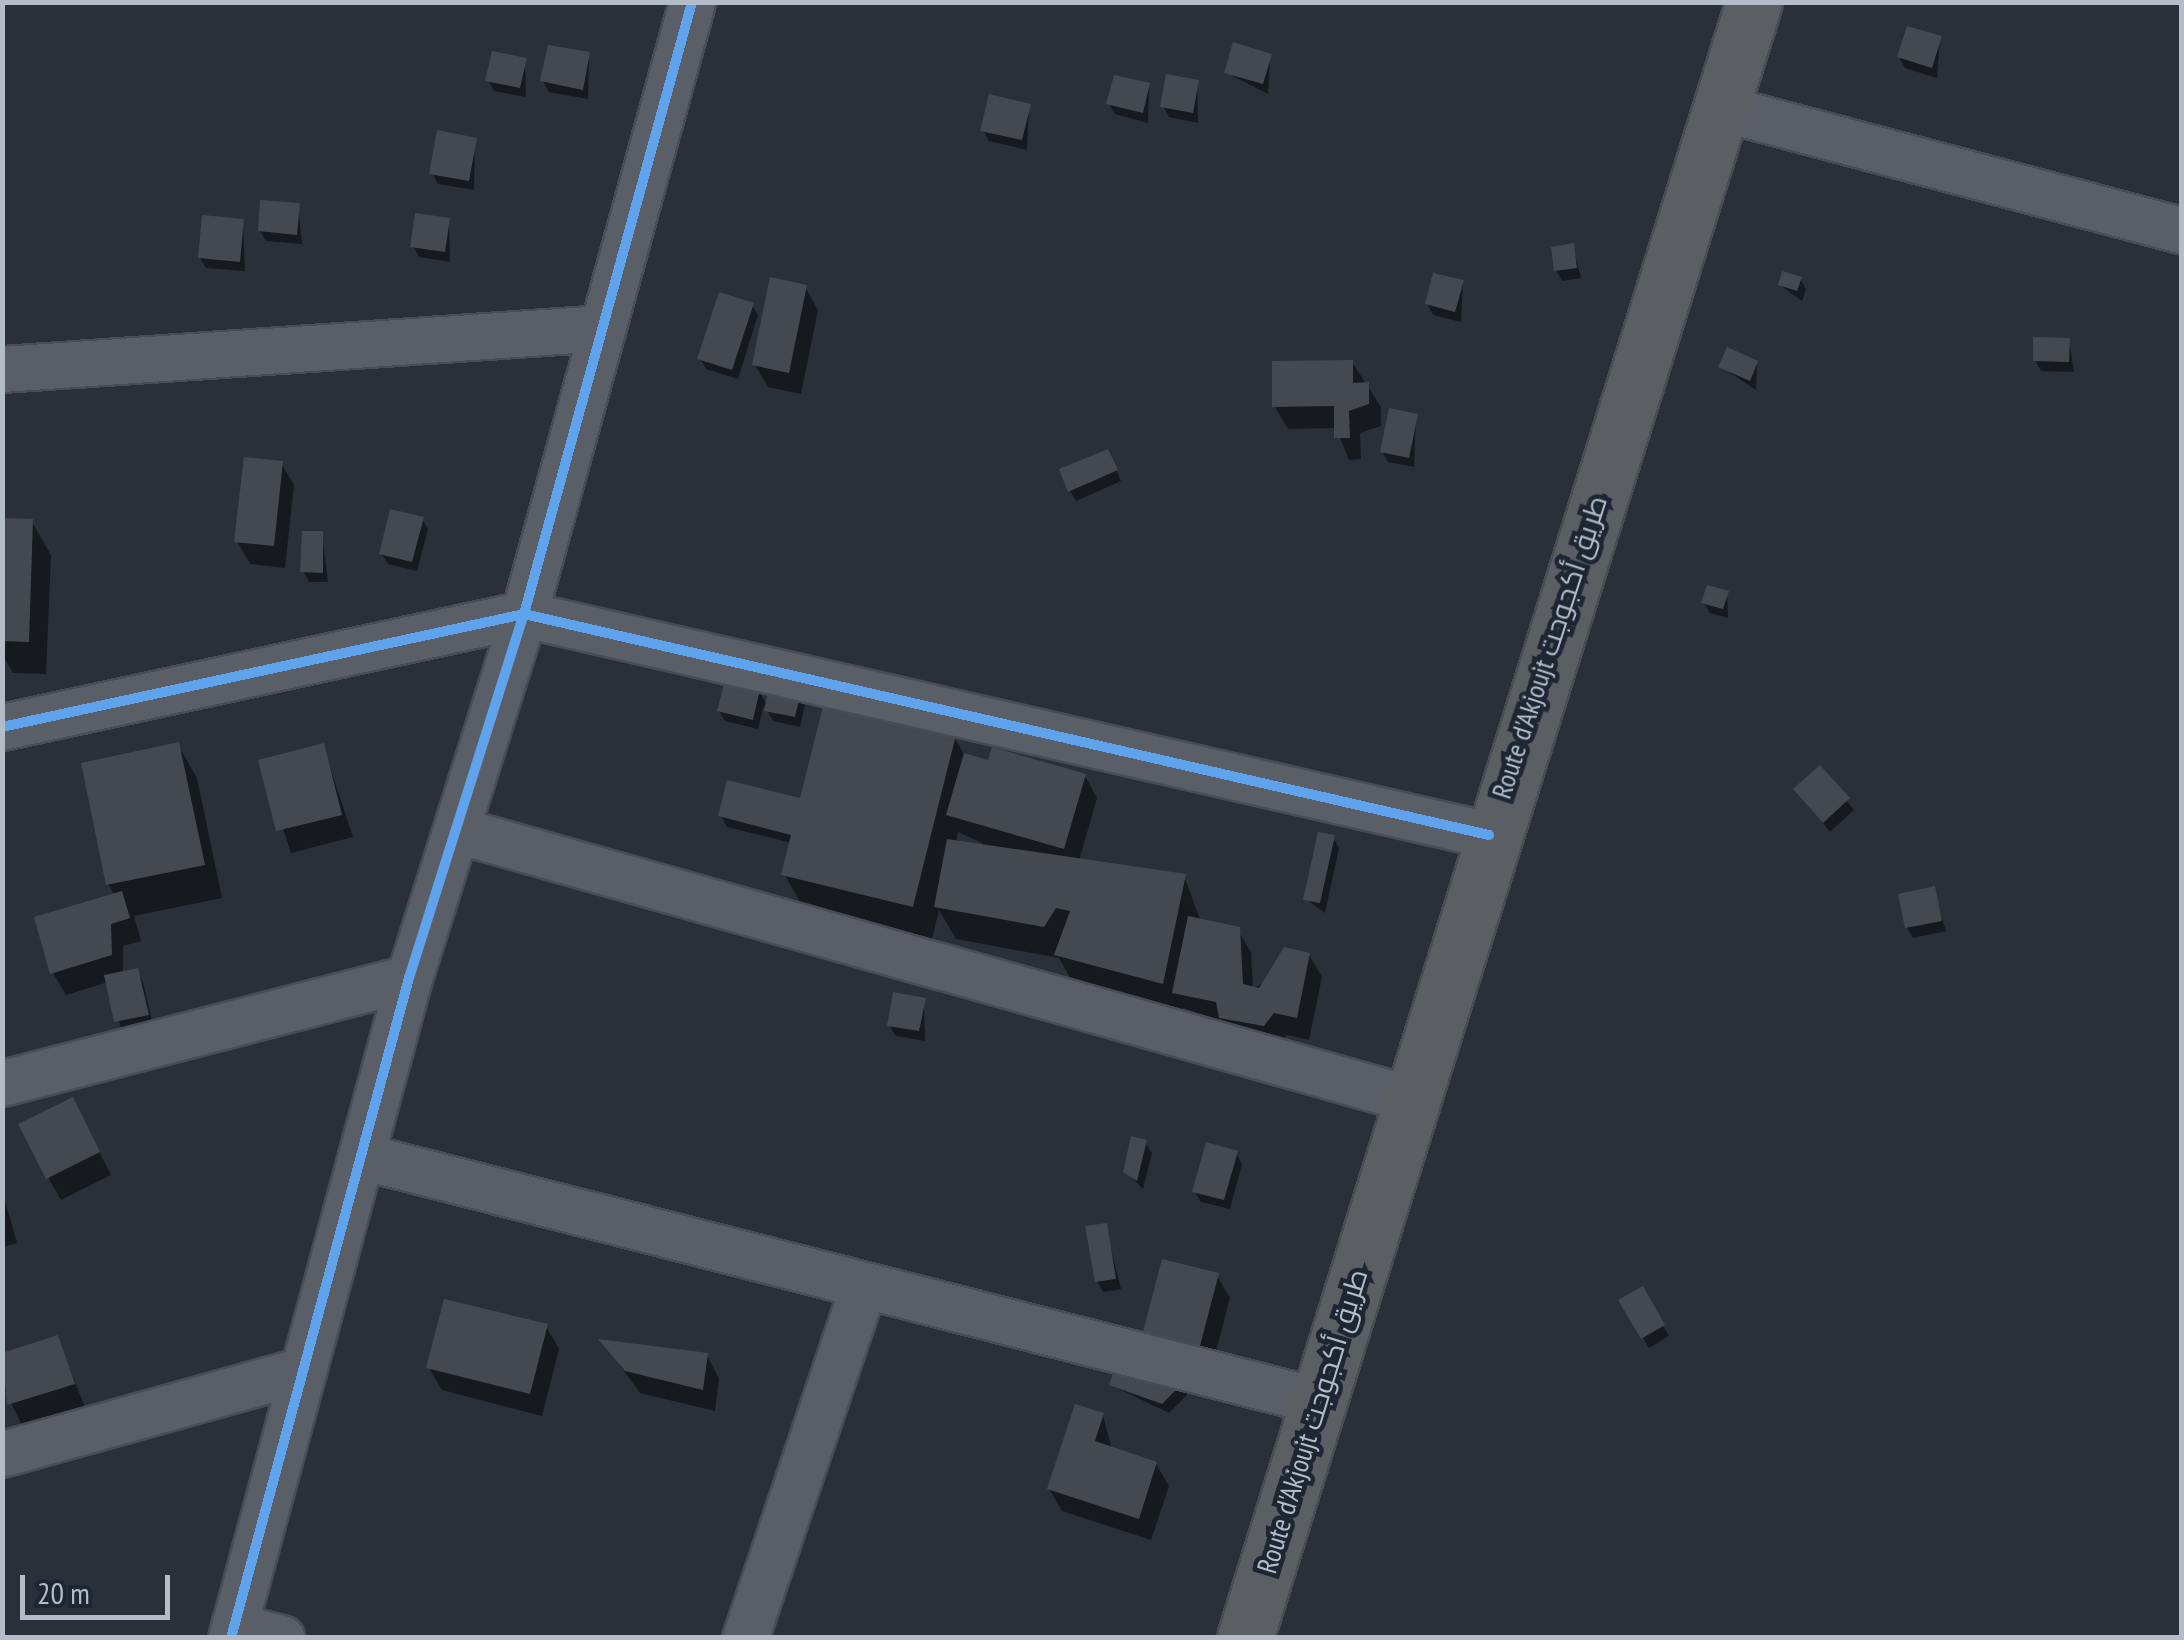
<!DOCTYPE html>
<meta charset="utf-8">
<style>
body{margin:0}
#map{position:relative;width:2184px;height:1640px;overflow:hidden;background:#2a3038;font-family:"PT Sans Narrow",Cairo,sans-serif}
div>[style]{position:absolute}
.shadow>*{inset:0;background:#0007}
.building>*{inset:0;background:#444950}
.roads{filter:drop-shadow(2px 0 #484c53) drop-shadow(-2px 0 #484c53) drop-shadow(0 2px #484c53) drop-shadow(0 -2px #484c53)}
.minor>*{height:45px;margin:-22.5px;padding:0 22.5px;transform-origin:22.5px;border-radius:22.5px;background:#5a5e66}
.trunk>*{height:55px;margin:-27.5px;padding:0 27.5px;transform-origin:27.5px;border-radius:27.5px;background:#5b5f64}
.cycleway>*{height:10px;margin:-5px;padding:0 5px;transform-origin:5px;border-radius:5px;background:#60a3ed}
span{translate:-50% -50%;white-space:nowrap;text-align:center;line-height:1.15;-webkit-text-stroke:9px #1d2633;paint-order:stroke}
.street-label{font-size:28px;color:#b4bcc9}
.frame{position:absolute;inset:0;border:5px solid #b4bcc9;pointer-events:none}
.scale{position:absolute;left:20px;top:1575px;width:150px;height:45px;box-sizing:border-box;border:5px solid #b4bcc9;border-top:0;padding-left:12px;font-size:30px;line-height:35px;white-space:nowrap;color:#b4bcc9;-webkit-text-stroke:8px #1d2633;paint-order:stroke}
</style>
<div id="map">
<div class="shadow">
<div style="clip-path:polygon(1940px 38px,1937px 78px,1905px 68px,1899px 57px)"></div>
<div style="clip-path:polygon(589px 55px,588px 99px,549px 92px,543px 81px)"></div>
<div style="clip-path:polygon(1270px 56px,1268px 94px,1227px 73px)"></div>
<div style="clip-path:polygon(525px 61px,526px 97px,494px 91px,488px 80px)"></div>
<div style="clip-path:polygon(1197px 83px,1198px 123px,1169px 117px,1163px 106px)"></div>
<div style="clip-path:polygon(1149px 86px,1148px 123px,1115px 114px,1109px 104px)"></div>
<div style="clip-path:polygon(1029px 106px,1027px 150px,989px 141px,983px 130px)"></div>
<div style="clip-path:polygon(475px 140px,474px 190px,438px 184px,432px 173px)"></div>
<div style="clip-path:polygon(298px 206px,302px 244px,266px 241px,260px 231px)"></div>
<div style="clip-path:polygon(449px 221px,450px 262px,419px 257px,413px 246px)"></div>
<div style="clip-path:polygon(243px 222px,245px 271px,206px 268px,200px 258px)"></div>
<div style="clip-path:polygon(1573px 246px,1581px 278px,1562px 281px,1556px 270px)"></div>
<div style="clip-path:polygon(1800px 279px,1806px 289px,1802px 301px,1780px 285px)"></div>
<div style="clip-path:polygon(1463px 283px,1461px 322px,1433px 315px,1427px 304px)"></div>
<div style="clip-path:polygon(805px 287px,818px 310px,801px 394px,768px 387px,755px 365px)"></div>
<div style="clip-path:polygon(752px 305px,758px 315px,738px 379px,706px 369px,700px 358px)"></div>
<div style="clip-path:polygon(2069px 340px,2074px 372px,2041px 371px,2035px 360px)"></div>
<div style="clip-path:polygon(1352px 362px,1381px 407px,1381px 426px,1360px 433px,1361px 459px,1349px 460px,1336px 428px,1288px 429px,1275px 407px)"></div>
<div style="clip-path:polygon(1757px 363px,1756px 390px,1721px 367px)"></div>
<div style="clip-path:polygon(1416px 416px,1414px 467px,1388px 462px,1382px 452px)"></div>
<div style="clip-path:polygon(1113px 462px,1121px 481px,1076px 501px,1070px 491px)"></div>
<div style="clip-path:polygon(281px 463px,294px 485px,285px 568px,250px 564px,237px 541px)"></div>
<div style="clip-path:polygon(422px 519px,428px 529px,417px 571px,388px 564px,381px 553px)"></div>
<div style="clip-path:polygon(2px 521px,32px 522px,51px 555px,46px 674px,13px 673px,2px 654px)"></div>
<div style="clip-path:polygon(322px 534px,328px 582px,309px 582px,303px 571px)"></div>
<div style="clip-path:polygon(1727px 593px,1728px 618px,1710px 613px,1704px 603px)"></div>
<div style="clip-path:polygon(772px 684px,806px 700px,800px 727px,773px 721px,764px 705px,758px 729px,725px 721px,719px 711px,759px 691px,768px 707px)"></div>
<div style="clip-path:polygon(evenodd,954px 737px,965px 756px,1085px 776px,1097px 798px,1079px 861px,1184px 876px,1201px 922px,1238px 930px,1251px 952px,1253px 989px,1309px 955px,1322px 977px,1309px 1040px,1287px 1035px,1277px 1047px,1235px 1039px,1225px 1022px,1183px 1008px,1181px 1016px,1076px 988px,1059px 958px,956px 939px,939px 910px,932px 939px,803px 907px,784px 874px,792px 843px,727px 827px,721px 816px,798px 800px,954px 737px,958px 832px,982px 843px,982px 847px,956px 843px,958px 832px)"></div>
<div style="clip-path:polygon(178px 745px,197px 778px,222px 898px,134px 916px,141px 941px,123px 946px,123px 974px,137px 971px,143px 982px,153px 1025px,122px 1032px,108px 982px,66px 995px,53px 973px,115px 896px,108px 884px)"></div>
<div style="clip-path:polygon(323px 746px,353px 837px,291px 853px,261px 761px)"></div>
<div style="clip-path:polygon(1820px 769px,1854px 810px,1830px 832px,1796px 790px)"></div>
<div style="clip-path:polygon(1333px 837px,1339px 848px,1325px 913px,1306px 899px)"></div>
<div style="clip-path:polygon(1933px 889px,1946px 931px,1913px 938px,1907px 928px)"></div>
<div style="clip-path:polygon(924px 1000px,925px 1041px,896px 1036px,889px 1025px)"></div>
<div style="clip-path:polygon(84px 1122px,111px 1175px,61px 1200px,48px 1177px)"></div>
<div style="clip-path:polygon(1145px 1142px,1152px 1153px,1143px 1189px,1126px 1172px)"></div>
<div style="clip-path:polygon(1236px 1153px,1242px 1164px,1230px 1209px,1201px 1202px,1195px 1192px)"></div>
<div style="clip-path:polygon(2px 1190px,17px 1243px,2px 1247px)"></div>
<div style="clip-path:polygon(1105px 1225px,1121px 1289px,1103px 1292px,1097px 1281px)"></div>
<div style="clip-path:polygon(1217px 1276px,1230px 1298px,1212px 1367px,1159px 1354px,1146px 1331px)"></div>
<div style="clip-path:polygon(1642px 1289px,1669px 1336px,1649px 1348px,1622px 1301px)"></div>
<div style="clip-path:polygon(546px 1326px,559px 1349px,542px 1416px,442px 1390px,429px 1368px)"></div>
<div style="clip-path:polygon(57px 1338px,85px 1407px,22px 1426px,2px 1383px,2px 1356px)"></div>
<div style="clip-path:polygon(603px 1342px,707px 1356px,719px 1378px,715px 1411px,640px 1393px)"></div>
<div style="clip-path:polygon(1182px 1384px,1188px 1394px,1169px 1413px,1111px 1385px)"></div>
<div style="clip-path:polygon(1103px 1416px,1112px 1449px,1156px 1464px,1169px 1486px,1151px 1540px,1062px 1511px,1049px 1489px)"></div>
</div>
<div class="building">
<div style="clip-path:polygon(1907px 26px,1942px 36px,1932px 68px,1897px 57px)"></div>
<div style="clip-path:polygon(1233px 42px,1272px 54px,1263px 84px,1224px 73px)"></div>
<div style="clip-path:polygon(548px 45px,590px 52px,583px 90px,540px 81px)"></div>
<div style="clip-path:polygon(492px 51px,527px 58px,520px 88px,485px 81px)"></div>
<div style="clip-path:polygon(1166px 74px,1199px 80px,1193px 113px,1160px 107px)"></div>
<div style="clip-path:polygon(1114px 75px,1150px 83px,1143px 113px,1106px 104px)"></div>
<div style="clip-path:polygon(989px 94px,1031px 104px,1022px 140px,980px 131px)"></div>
<div style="clip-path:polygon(437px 130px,477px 138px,469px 181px,429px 174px)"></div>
<div style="clip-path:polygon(260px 200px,300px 203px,297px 235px,258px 231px)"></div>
<div style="clip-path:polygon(415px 213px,450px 218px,445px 252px,410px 247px)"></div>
<div style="clip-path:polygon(202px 215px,244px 219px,240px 262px,198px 258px)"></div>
<div style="clip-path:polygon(1574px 243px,1577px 268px,1554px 271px,1551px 247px)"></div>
<div style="clip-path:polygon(1782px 271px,1802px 277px,1797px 291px,1778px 285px)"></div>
<div style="clip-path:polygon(1433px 273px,1464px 280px,1455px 312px,1425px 304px)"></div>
<div style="clip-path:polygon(770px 277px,807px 285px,789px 373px,752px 365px)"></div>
<div style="clip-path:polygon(719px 292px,754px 303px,732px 370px,697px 359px)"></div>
<div style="clip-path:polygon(2033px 337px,2070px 338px,2069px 362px,2033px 361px)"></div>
<div style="clip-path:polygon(1727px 347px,1758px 361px,1750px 381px,1718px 367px)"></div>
<div style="clip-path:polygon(1353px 360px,1353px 383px,1369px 382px,1369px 404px,1349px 411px,1350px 438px,1334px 438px,1334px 406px,1272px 407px,1272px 361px)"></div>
<div style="clip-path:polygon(1389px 408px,1418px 414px,1409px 458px,1380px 452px)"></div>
<div style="clip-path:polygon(1108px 449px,1118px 470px,1068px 492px,1059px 469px)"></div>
<div style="clip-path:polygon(244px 457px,283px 461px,274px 546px,234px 542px)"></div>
<div style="clip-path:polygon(390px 509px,424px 517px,412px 562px,379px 554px)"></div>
<div style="clip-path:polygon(2px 518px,33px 519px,29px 642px,2px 641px)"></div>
<div style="clip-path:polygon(302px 531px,323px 531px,323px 573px,300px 572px)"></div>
<div style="clip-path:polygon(1707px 585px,1729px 591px,1723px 609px,1701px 603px)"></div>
<div style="clip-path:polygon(725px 680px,760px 689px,753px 720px,717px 711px)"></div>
<div style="clip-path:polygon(770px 681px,802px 688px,795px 717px,764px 711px)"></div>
<div style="clip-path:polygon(824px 702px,956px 735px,913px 907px,781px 875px,791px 835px,718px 816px,727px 780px,800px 798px)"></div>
<div style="clip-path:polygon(179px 742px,205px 865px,106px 885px,81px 763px)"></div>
<div style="clip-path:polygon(324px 743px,342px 815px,276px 831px,258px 760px)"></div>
<div style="clip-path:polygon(992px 747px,1086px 774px,1064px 849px,946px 815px,964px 753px,988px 760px)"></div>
<div style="clip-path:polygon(1820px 765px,1850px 798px,1823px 823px,1793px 789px)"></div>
<div style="clip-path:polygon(1318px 832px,1335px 835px,1320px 903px,1303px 900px)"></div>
<div style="clip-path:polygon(947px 839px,1186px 874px,1163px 984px,1054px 955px,1070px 911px,1056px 908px,1044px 927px,934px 907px)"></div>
<div style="clip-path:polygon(1935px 886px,1942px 921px,1905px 928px,1898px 894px)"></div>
<div style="clip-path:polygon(122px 891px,130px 918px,111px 924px,112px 955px,50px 974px,34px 917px)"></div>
<div style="clip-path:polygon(1188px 916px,1240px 927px,1243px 984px,1259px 988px,1284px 947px,1310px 953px,1297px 1018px,1274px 1013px,1264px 1026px,1219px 1018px,1216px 1002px,1172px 993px)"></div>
<div style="clip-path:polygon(138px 968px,149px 1015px,114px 1022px,104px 975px)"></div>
<div style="clip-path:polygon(893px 992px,926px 998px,919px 1031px,887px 1026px)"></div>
<div style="clip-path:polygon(73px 1097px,100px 1152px,46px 1179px,18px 1124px)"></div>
<div style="clip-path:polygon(1131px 1136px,1147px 1140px,1137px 1181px,1123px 1172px)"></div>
<div style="clip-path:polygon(1206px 1142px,1238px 1151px,1224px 1200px,1192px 1192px)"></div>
<div style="clip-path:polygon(1107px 1223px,1116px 1279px,1095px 1282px,1085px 1226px)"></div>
<div style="clip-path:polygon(1162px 1259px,1219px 1273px,1200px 1346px,1143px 1332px)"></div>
<div style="clip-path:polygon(1643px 1286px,1665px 1325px,1641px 1339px,1618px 1300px)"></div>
<div style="clip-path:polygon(444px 1299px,548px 1324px,530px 1394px,426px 1368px)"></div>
<div style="clip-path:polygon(58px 1335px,75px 1384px,7px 1405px,2px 1353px)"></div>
<div style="clip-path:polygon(598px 1339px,708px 1353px,703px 1390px,625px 1371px)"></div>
<div style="clip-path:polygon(1118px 1358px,1184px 1382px,1162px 1404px,1109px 1385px)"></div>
<div style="clip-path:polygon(1075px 1404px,1104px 1413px,1095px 1441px,1157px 1462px,1139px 1519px,1047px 1489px)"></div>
</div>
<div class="roads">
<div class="minor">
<div style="left:1722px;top:108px;width:476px;rotate:14.9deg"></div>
<div style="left:2px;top:369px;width:602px;rotate:-3.9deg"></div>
<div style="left:2px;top:727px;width:534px;rotate:-12.21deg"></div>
<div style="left:524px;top:614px;width:990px;rotate:12.9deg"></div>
<div style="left:457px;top:830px;width:991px;rotate:15.75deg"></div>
<div style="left:2px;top:1083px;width:420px;rotate:-14.5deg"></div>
<div style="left:361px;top:1156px;width:988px;rotate:14.36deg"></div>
<div style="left:2px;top:1454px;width:313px;rotate:-15.6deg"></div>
<div style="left:234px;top:1626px;width:49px;rotate:14.3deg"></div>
<div style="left:231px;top:1638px;width:684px;rotate:-74.91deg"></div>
<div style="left:409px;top:978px;width:382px;rotate:-72.5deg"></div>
<div style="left:524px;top:614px;width:635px;rotate:-74.65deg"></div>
<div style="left:745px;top:1638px;width:370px;rotate:-71.4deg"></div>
</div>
<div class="trunk">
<div style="left:1245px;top:1638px;width:1713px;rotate:-72.72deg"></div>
</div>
</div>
<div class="cycleway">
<div style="left:2px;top:727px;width:534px;rotate:-12.21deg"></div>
<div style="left:524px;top:614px;width:990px;rotate:12.9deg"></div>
<div style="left:231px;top:1638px;width:684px;rotate:-74.91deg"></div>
<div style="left:409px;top:978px;width:382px;rotate:-72.5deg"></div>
<div style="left:524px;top:614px;width:635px;rotate:-74.65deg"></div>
</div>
<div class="street-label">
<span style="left:1549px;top:647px;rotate:-72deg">Route d'Akjoujt طريق أكجوجت</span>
<span style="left:1312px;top:1421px;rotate:-73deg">Route d'Akjoujt طريق أكجوجت</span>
</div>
<div class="frame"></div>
<div class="scale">20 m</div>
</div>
